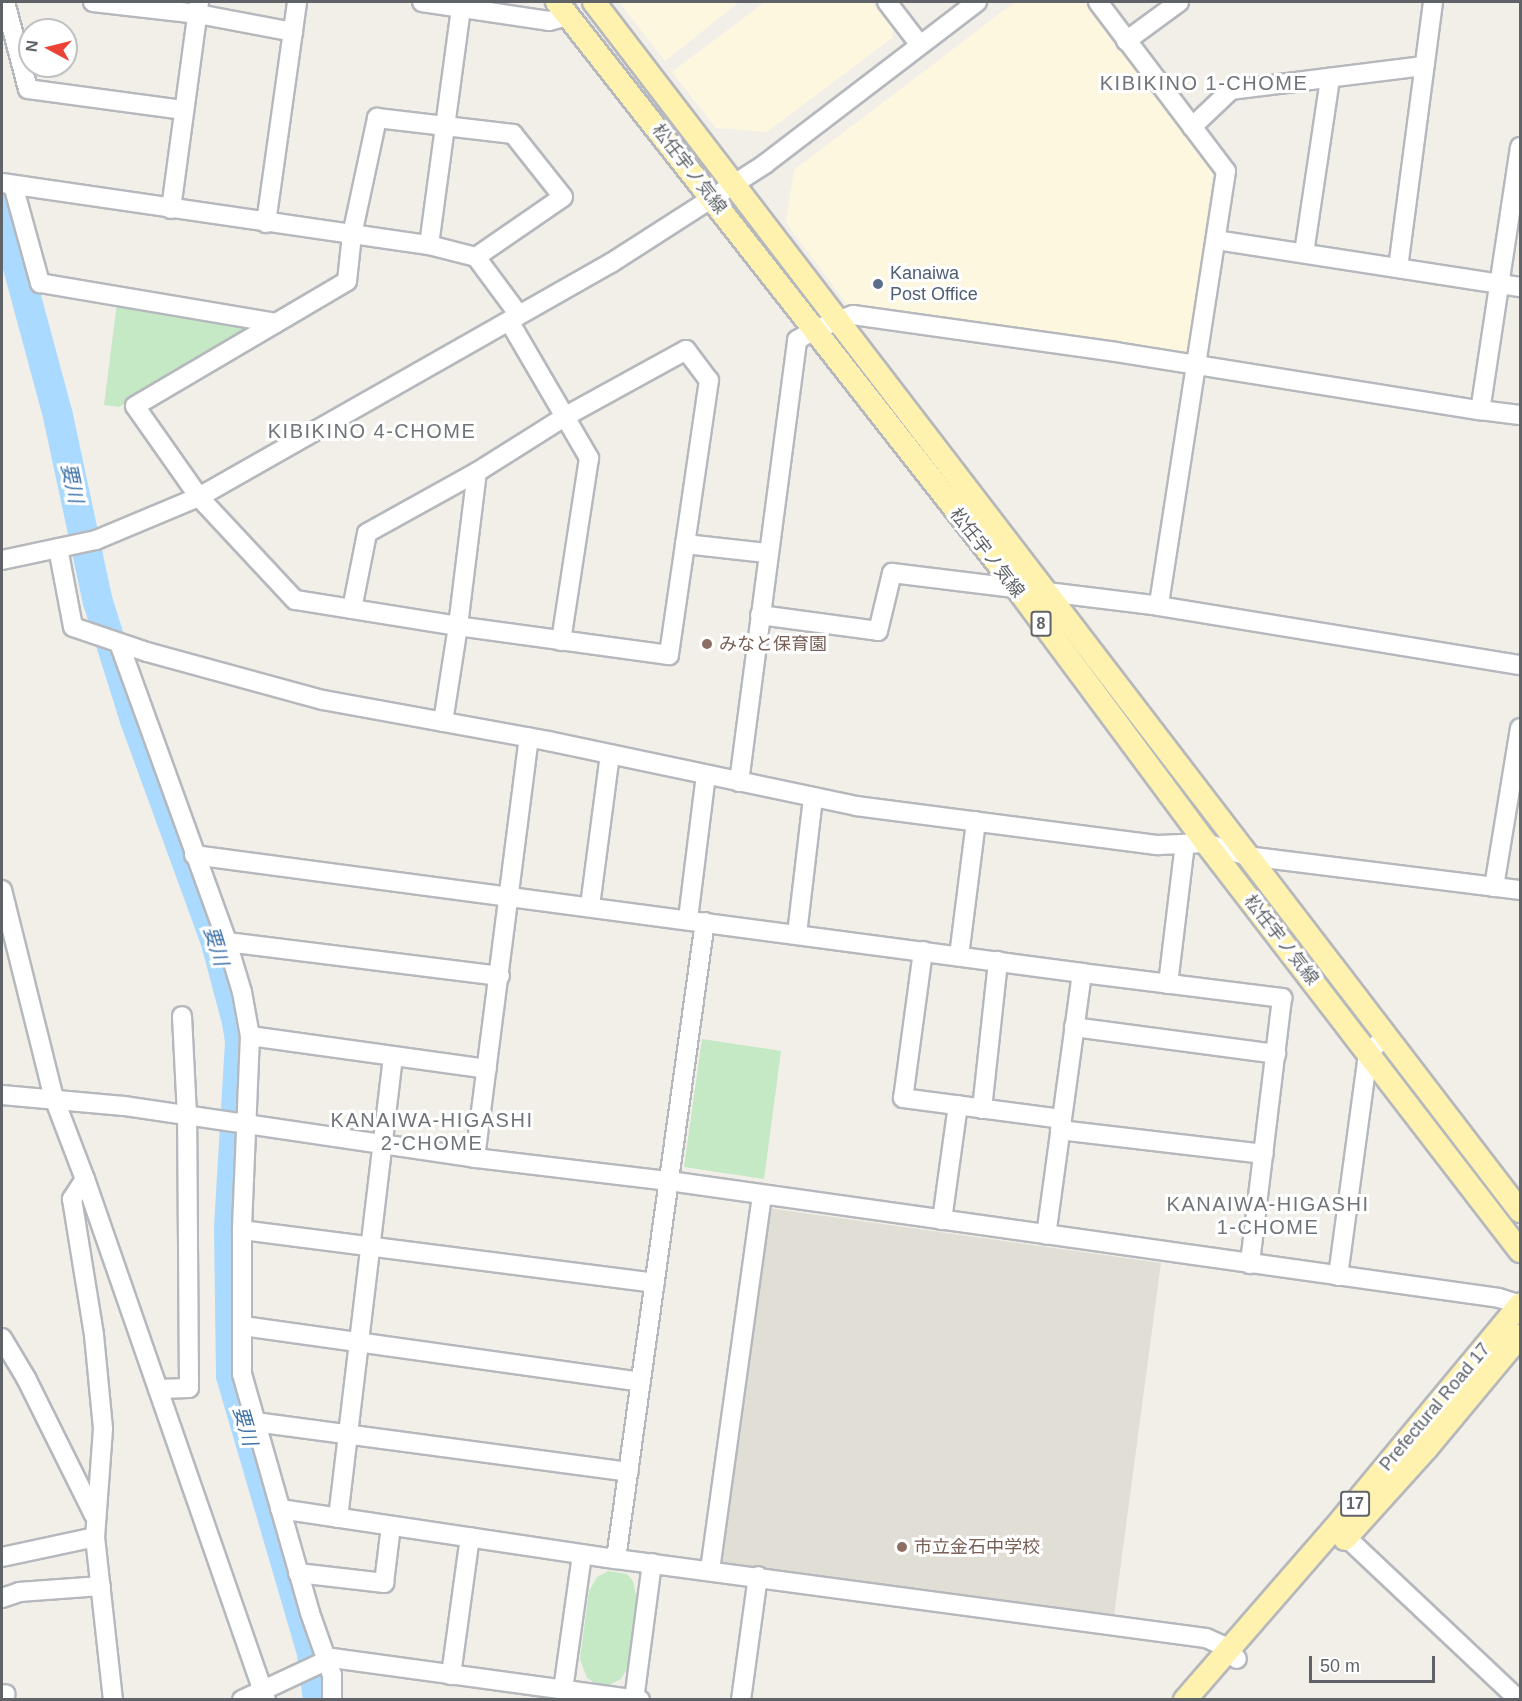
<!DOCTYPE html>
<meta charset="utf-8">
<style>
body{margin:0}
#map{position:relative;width:1522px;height:1701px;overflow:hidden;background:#f1efe8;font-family:Arial,"Noto Sans JP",sans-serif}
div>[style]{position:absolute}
.commercial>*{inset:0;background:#fef7e0}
.education>*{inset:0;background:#e1ded6}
.green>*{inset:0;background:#c5e8c5}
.river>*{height:30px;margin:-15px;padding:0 15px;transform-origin:15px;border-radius:15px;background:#aadaff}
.roads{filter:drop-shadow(2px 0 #b5b8bc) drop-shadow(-2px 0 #b5b8bc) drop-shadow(0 2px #b5b8bc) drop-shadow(0 -2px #b5b8bc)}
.minor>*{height:18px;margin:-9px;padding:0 9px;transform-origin:9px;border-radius:9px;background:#fff}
.major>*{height:22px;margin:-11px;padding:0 11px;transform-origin:11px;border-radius:11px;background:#fff2af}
.dots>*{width:16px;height:16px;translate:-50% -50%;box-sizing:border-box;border:3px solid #fff;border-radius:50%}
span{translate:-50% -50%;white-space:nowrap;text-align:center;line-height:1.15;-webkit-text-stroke:6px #fff;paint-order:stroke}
.shield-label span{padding:2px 4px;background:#fff;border:2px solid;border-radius:4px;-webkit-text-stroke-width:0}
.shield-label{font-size:16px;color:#5f6368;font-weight:700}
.street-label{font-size:18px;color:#5f6368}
.service-label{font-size:18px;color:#4e5e75}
.left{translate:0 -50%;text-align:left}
.education-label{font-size:18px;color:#785e54}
.neighbourhood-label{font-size:20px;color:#70757a;letter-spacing:1.5px}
.water-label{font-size:20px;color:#4174aa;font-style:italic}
.frame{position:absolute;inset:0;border:3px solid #5f6368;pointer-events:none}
.north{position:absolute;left:18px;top:18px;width:60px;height:60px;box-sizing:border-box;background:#fff;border:2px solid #bfc1c3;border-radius:50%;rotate:277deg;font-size:16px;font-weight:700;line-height:24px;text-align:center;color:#5f6368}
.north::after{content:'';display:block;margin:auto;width:21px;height:27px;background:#ea4335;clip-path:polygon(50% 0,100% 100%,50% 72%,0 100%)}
.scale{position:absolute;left:1309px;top:1656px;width:126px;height:27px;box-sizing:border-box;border:3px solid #5f6368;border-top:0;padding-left:8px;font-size:18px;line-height:21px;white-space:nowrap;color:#5f6368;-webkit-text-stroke:4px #fff;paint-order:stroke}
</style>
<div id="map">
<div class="commercial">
<div style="clip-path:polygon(619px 2px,739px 2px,665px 61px)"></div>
<div style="clip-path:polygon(765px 2px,872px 2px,893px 27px,892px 38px,767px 132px,716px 128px,672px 72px)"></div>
<div style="clip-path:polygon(1015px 2px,1083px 2px,1214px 166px,1188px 347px,1183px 353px,849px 307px,786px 223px,794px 170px)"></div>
</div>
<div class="education">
<div style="clip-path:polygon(768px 1208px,1161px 1263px,1114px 1616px,717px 1565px)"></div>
</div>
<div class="green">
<div style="clip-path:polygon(117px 303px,242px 323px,245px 335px,119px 407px,104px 405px)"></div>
<div style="clip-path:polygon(702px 1039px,781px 1051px,764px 1179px,684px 1167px)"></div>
<div style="clip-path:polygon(608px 1571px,627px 1574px,633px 1581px,637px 1599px,628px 1667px,621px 1679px,609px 1685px,597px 1684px,587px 1678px,580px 1659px,589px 1591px,597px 1577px)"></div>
</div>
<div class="river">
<div style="left:2px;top:208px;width:215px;rotate:74.9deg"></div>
<div style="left:58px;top:416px;width:190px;rotate:77.9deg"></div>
<div style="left:98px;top:602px;width:124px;rotate:72.6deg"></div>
<div style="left:135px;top:720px;width:237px;rotate:70deg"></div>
<div style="left:216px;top:943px;width:82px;rotate:75.1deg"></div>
<div style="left:237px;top:1022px;width:20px;rotate:81deg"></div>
<div style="left:240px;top:1042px;width:187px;rotate:93.4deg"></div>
<div style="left:229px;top:1229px;width:147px;rotate:89.2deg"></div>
<div style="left:231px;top:1376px;width:289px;rotate:73.7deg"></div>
<div style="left:312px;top:1653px;width:47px;rotate:82.7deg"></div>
</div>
<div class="roads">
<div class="minor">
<div style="left:5px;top:2px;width:90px;rotate:75.2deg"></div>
<div style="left:28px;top:89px;width:156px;rotate:7.7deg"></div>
<div style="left:93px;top:2px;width:106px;rotate:6.5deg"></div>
<div style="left:198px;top:14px;width:97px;rotate:10.7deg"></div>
<div style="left:422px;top:2px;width:128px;rotate:8.5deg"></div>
<div style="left:549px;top:21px;width:20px;rotate:-15deg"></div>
<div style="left:887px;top:2px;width:54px;rotate:52.5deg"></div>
<div style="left:1098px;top:2px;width:212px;rotate:52.9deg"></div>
<div style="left:1226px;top:171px;width:440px;rotate:98.8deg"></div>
<div style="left:1126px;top:41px;width:66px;rotate:-36.3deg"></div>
<div style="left:1192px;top:127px;width:54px;rotate:-43.5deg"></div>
<div style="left:1231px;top:90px;width:195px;rotate:-7.1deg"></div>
<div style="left:1520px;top:147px;width:266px;rotate:98.6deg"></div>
<div style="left:1480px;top:410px;width:40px;rotate:7.1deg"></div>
<div style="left:2px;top:183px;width:431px;rotate:8.3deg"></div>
<div style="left:429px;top:245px;width:49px;rotate:14.3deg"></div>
<div style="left:476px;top:257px;width:72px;rotate:53.4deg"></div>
<div style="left:13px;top:185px;width:102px;rotate:74.6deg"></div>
<div style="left:40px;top:283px;width:239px;rotate:9.6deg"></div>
<div style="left:171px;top:209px;width:209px;rotate:-82.3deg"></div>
<div style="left:266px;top:223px;width:223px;rotate:-82deg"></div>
<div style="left:1216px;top:240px;width:308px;rotate:8.8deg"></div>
<div style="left:429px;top:245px;width:240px;rotate:-82.3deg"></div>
<div style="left:1304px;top:253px;width:177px;rotate:-81.5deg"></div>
<div style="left:1398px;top:268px;width:268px;rotate:-82.5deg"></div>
<div style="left:509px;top:321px;width:159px;rotate:59.7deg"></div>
<div style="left:589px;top:458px;width:185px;rotate:98.7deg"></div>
<div style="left:685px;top:544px;width:82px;rotate:6.3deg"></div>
<div style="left:58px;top:548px;width:80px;rotate:79.2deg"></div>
<div style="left:73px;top:627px;width:78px;rotate:18.7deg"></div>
<div style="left:147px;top:652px;width:182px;rotate:15.3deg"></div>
<div style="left:323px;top:700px;width:229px;rotate:10.3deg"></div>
<div style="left:548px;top:741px;width:315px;rotate:11.9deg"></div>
<div style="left:856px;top:806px;width:305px;rotate:7.4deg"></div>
<div style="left:1158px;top:845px;width:48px;rotate:-2.4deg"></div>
<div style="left:1206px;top:843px;width:43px;rotate:17.6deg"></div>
<div style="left:1247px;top:856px;width:275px;rotate:7.1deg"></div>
<div style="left:2px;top:560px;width:96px;rotate:-12deg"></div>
<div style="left:96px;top:540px;width:112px;rotate:-22.7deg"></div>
<div style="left:199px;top:497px;width:474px;rotate:-29.6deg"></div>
<div style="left:611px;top:263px;width:183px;rotate:-32.7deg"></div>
<div style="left:765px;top:164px;width:267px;rotate:-37.4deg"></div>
<div style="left:352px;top:609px;width:77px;rotate:-78.8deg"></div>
<div style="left:367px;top:533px;width:126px;rotate:-29deg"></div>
<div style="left:760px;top:615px;width:119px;rotate:7.7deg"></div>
<div style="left:878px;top:631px;width:60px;rotate:-76.4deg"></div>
<div style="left:892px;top:573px;width:269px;rotate:7deg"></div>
<div style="left:1159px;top:606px;width:366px;rotate:9.3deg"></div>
<div style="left:119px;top:643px;width:318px;rotate:70.1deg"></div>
<div style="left:227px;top:942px;width:52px;rotate:73.3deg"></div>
<div style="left:242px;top:992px;width:45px;rotate:79.7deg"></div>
<div style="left:250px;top:1036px;width:194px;rotate:92.4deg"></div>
<div style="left:242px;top:1230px;width:144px;rotate:90deg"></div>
<div style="left:242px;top:1374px;width:248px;rotate:74.1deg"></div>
<div style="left:310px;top:1613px;width:66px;rotate:70.5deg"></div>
<div style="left:332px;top:1675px;width:25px;rotate:90deg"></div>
<div style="left:443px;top:722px;width:97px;rotate:-81.1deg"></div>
<div style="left:458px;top:626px;width:155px;rotate:-83deg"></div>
<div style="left:477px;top:472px;width:105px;rotate:-32.2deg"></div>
<div style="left:566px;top:416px;width:137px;rotate:-28.8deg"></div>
<div style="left:686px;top:350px;width:38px;rotate:53deg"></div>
<div style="left:709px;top:380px;width:278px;rotate:98.3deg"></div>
<div style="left:669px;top:655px;width:213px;rotate:-172.2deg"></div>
<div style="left:458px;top:626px;width:165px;rotate:-170.9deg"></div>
<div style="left:295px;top:600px;width:141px;rotate:-133deg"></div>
<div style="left:199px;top:497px;width:111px;rotate:-125.1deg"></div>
<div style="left:135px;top:406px;width:246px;rotate:-30.5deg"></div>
<div style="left:347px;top:281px;width:46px;rotate:-83.8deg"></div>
<div style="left:352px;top:235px;width:120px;rotate:-77.9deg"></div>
<div style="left:377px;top:118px;width:137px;rotate:6.7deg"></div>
<div style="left:513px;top:134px;width:80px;rotate:51.6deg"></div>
<div style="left:563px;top:197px;width:106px;rotate:145.4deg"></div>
<div style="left:739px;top:782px;width:446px;rotate:-82.5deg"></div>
<div style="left:797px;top:340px;width:20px;rotate:-30deg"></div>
<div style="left:814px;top:330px;width:42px;rotate:-21deg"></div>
<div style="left:853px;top:315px;width:266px;rotate:8deg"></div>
<div style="left:1116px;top:352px;width:369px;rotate:9.1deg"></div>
<div style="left:194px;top:855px;width:896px;rotate:7.57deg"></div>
<div style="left:1082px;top:973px;width:264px;rotate:97.8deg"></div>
<div style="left:1494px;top:887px;width:161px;rotate:-80.7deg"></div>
<div style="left:2px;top:890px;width:214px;rotate:76deg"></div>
<div style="left:54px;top:1098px;width:87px;rotate:69.1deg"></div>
<div style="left:85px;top:1179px;width:552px;rotate:70.84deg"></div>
<div style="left:590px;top:906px;width:153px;rotate:-82.5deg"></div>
<div style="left:688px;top:919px;width:145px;rotate:-82.9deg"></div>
<div style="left:797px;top:934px;width:138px;rotate:-83.3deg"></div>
<div style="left:227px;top:942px;width:275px;rotate:7.1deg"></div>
<div style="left:923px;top:951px;width:148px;rotate:97.7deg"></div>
<div style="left:903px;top:1098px;width:160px;rotate:7.5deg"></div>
<div style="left:959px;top:956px;width:136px;rotate:-82.8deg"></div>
<div style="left:1082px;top:973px;width:202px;rotate:7.1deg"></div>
<div style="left:1282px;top:998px;width:268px;rotate:96.9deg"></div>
<div style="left:1168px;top:984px;width:141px;rotate:-83.1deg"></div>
<div style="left:1074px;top:1027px;width:204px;rotate:7.6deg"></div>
<div style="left:250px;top:1036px;width:239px;rotate:7.9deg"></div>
<div style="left:2px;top:1095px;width:122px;rotate:5.2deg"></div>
<div style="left:124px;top:1106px;width:355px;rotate:8.4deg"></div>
<div style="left:475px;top:1158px;width:195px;rotate:6.8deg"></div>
<div style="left:669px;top:1181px;width:838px;rotate:8.02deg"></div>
<div style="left:1499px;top:1298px;width:22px;rotate:18deg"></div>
<div style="left:982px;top:1109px;width:149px;rotate:-83.8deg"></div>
<div style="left:1060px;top:1130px;width:205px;rotate:6.7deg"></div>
<div style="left:475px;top:1158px;width:424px;rotate:-82.7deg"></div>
<div style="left:85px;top:1179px;width:24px;rotate:123deg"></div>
<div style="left:72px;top:1199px;width:138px;rotate:80.8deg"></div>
<div style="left:94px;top:1335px;width:94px;rotate:84.5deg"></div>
<div style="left:103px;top:1429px;width:108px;rotate:94.2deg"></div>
<div style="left:95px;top:1537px;width:164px;rotate:83.7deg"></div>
<div style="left:942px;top:1220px;width:116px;rotate:-82.1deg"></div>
<div style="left:242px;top:1230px;width:416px;rotate:7.3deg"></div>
<div style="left:1338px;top:1276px;width:225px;rotate:-82.3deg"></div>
<div style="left:1368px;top:1053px;width:25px;rotate:-43deg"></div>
<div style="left:243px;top:1326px;width:402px;rotate:8deg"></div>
<div style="left:2px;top:1338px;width:47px;rotate:59deg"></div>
<div style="left:26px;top:1378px;width:153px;rotate:63.6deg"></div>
<div style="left:158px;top:1389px;width:31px;rotate:-2deg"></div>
<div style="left:189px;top:1388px;width:273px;rotate:-90.4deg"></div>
<div style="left:187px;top:1115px;width:99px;rotate:-92.9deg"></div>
<div style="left:255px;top:1422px;width:377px;rotate:7.6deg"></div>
<div style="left:280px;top:1509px;width:340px;rotate:8.5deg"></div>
<div style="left:616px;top:1559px;width:595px;rotate:7.63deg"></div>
<div style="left:1206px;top:1638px;width:24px;rotate:24deg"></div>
<div style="left:1228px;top:1648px;width:14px;rotate:51deg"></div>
<div style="left:338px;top:1518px;width:465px;rotate:-83.2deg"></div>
<div style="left:1346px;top:1537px;width:238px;rotate:43.3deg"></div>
<div style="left:2px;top:1557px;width:95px;rotate:-12.1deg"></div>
<div style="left:616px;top:1559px;width:643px;rotate:-82.05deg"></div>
<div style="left:710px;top:1570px;width:378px;rotate:-82.1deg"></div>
<div style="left:298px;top:1573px;width:87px;rotate:6.6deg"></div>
<div style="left:384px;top:1583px;width:57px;rotate:-83deg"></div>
<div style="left:2px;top:1598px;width:18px;rotate:-19deg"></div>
<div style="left:19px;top:1592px;width:82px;rotate:-4.2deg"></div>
<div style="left:451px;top:1675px;width:139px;rotate:-82.2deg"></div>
<div style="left:563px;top:1690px;width:137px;rotate:-82deg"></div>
<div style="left:2px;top:1696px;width:4px;rotate:-27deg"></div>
<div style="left:242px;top:1700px;width:99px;rotate:-25deg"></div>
<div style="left:332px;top:1658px;width:311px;rotate:7.8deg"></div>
<div style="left:634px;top:1700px;width:138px;rotate:-82.5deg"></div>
<div style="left:741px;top:1700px;width:125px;rotate:-82.2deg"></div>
</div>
<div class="major">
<div style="left:557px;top:2px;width:729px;rotate:51.86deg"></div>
<div style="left:1007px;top:575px;width:334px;rotate:53.4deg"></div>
<div style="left:1206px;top:843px;width:515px;rotate:52.42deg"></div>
<div style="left:594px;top:2px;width:1523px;rotate:52.55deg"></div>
<div style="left:1345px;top:1539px;width:122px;rotate:-48deg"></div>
<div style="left:1427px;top:1448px;width:146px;rotate:-50.3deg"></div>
<div style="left:1185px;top:1700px;width:225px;rotate:-49deg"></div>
<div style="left:1333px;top:1530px;width:293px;rotate:-50.3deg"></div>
</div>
</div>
<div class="dots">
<div style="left:878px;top:284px;background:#5c6f8a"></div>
<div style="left:707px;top:644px;background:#8d6e63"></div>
<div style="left:902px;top:1547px;background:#8d6e63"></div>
</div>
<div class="shield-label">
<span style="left:1041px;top:624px">8</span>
<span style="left:1355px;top:1504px">17</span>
</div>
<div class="street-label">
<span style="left:689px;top:169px;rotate:52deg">松任宇ノ気線</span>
<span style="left:987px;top:553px;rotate:52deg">松任宇ノ気線</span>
<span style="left:1281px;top:940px;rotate:52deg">松任宇ノ気線</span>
<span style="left:1435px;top:1407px;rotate:-50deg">Prefectural Road 17</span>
</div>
<div class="service-label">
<span class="left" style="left:890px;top:284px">Kanaiwa<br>Post Office</span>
</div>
<div class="education-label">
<span class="left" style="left:719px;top:644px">みなと保育園</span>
<span class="left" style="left:914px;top:1547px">市立金石中学校</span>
</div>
<div class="neighbourhood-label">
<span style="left:1204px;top:83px">KIBIKINO 1-CHOME</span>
<span style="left:372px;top:431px">KIBIKINO 4-CHOME</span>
<span style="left:432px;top:1132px">KANAIWA-HIGASHI<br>2-CHOME</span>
<span style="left:1268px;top:1216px">KANAIWA-HIGASHI<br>1-CHOME</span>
</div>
<div class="water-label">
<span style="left:72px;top:483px;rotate:78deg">要川</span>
<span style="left:216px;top:946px;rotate:73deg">要川</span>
<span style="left:245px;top:1426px;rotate:74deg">要川</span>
</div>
<div class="frame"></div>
<div class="north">N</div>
<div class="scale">50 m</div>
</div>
